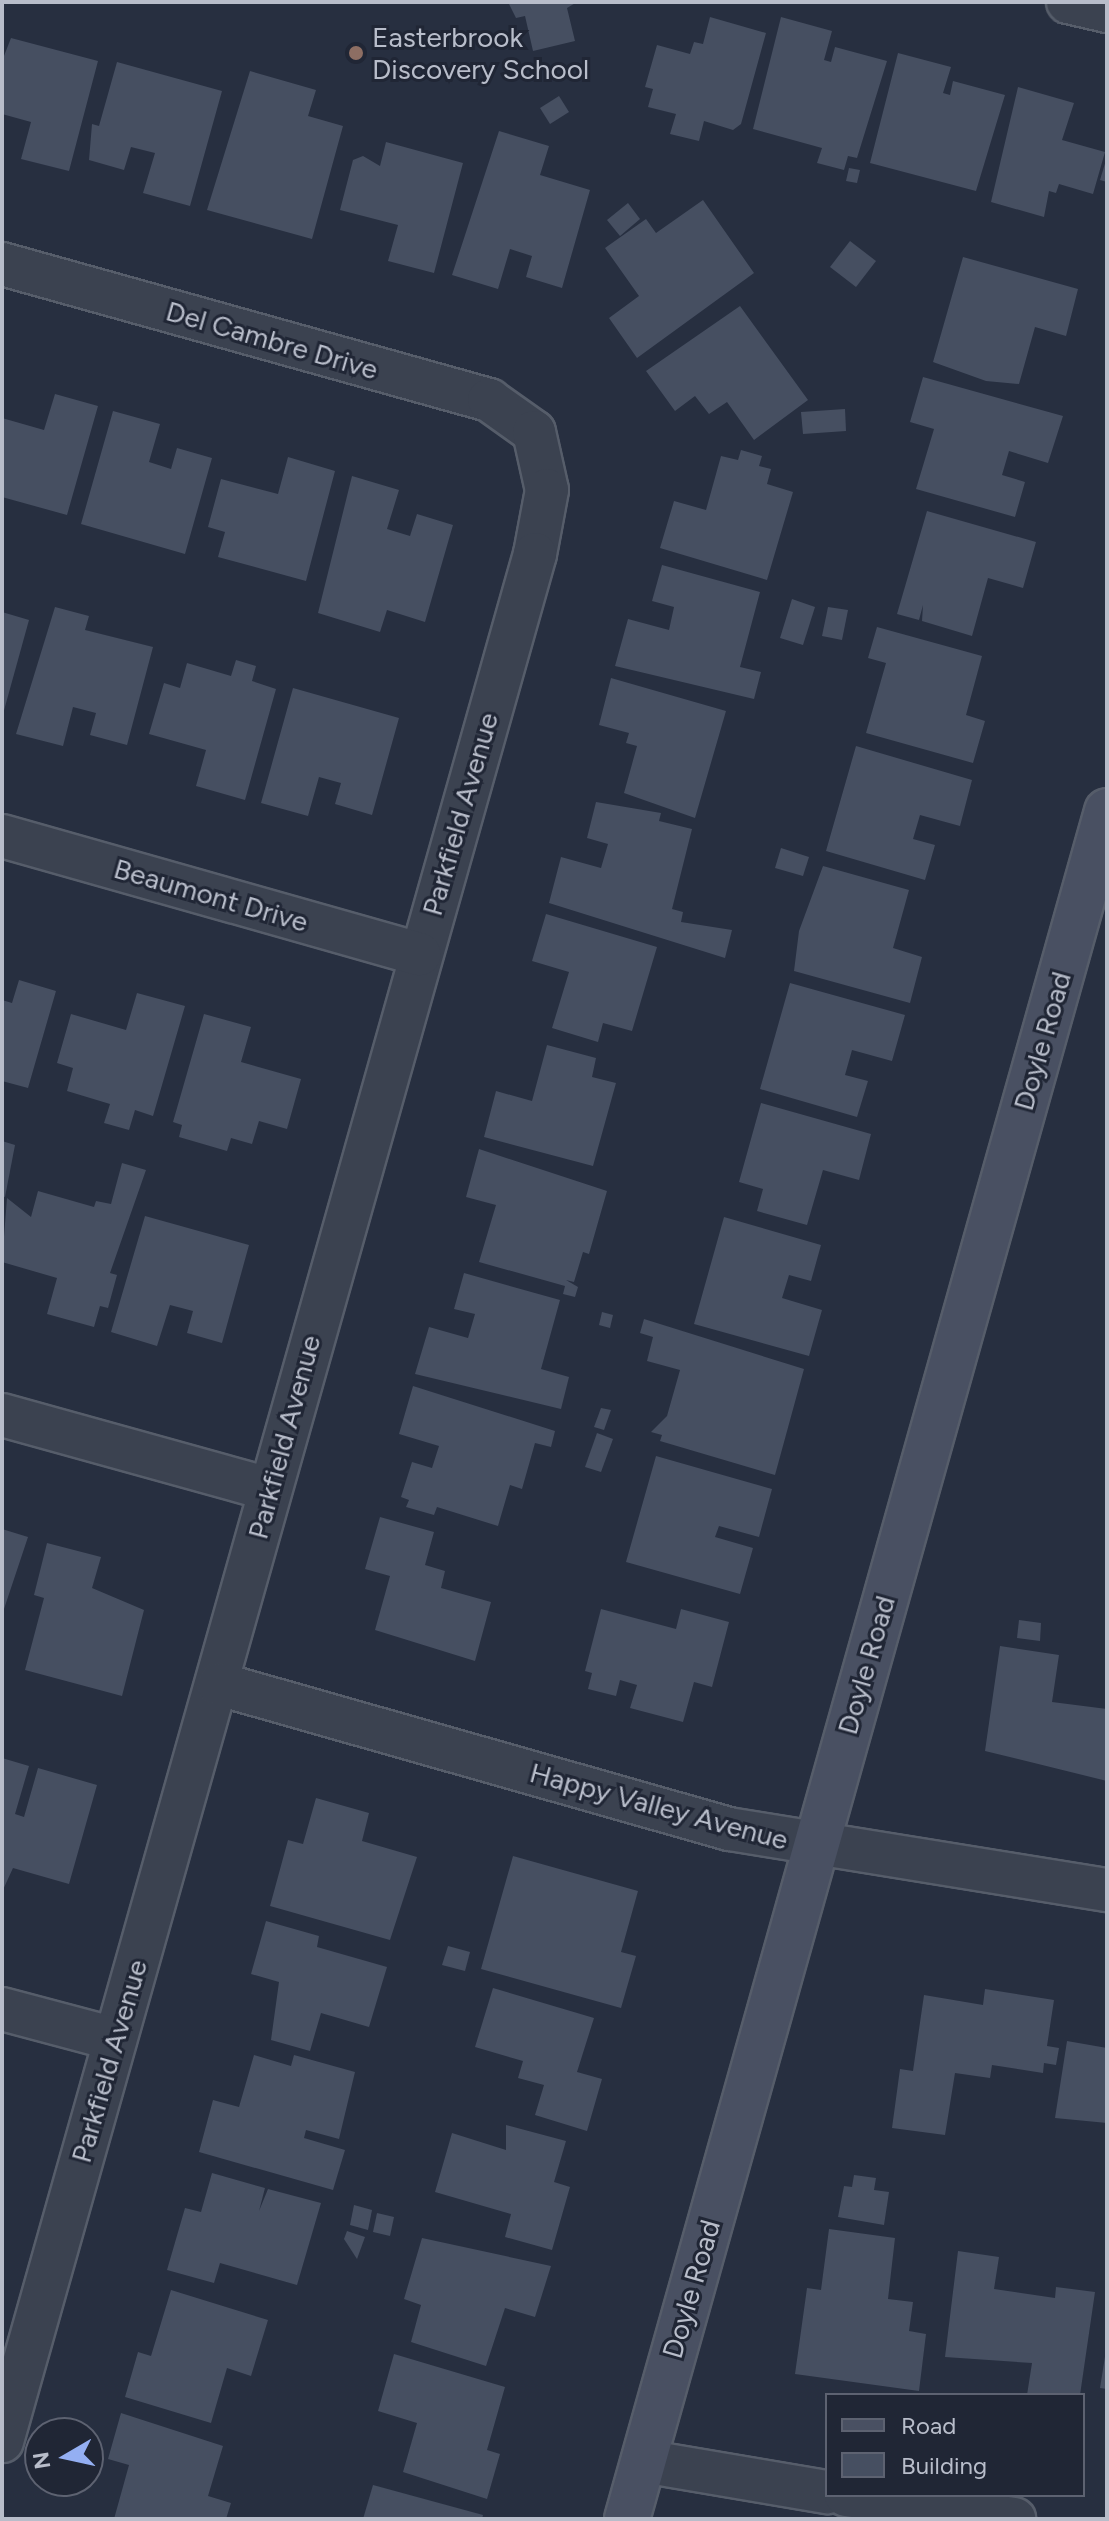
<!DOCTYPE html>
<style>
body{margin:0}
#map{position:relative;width:1109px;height:2521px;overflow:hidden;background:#272f40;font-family:Figtree,sans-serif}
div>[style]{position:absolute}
.building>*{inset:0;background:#464f61}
.roads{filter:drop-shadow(2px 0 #565d6a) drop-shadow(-2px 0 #565d6a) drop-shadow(0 2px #565d6a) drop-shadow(0 -2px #565d6a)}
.minor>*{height:42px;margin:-21px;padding:0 21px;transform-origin:21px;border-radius:21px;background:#3b4250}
.secondary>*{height:44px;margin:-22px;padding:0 22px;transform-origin:22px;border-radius:22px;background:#495062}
.dots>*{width:22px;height:22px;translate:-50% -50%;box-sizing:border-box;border:4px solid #202635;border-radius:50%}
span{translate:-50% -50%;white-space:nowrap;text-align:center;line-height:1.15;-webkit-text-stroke:6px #202635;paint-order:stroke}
.poi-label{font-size:28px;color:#b8bdca}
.left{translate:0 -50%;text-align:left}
.street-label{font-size:28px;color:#b8bdca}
.frame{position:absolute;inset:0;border:4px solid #b8bdca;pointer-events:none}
.legend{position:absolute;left:825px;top:2393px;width:260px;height:104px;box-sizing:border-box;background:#202635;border:2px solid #5d6271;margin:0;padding:10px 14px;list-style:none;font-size:24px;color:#b8bdca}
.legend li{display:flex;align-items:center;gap:16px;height:40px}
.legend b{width:40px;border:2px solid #5d6271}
.north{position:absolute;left:24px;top:2417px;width:80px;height:80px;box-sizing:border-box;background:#202635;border:2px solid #5d6271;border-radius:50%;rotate:261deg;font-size:22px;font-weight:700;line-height:32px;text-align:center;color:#b8bdca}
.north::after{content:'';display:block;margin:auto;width:28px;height:36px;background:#94aff3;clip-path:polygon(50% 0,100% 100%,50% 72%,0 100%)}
</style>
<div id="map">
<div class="building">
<div style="clip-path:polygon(508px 2px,577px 2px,567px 8px,575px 41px,533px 51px,525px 16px,516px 18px)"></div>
<div style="clip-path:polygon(710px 17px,766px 33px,741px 124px,733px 130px,704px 121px,699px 141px,670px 134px,676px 114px,648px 107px,653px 89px,645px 87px,657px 45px,690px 54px,694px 42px,703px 44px)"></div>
<div style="clip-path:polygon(781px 17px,832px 31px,824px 60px,831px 62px,835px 47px,887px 61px,857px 158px,848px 156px,844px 170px,817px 163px,822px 148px,753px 129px)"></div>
<div style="clip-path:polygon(11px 38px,98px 61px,69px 171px,21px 159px,31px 122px,2px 114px,2px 61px)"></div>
<div style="clip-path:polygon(898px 53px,951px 67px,943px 93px,950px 95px,953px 81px,1005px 95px,976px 191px,870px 163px)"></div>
<div style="clip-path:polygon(117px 62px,222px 91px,190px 206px,143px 193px,155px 153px,131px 147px,124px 170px,89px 160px,92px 124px,99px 126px)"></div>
<div style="clip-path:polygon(250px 71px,316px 90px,308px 116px,343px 126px,312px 239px,207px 210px)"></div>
<div style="clip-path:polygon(1018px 87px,1074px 103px,1062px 140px,1105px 152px,1093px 194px,1059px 184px,1056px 193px,1049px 191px,1044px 217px,991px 202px)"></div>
<div style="clip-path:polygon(559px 96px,569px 112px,550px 124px,540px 108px)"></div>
<div style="clip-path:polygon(499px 131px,549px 146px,540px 175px,590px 190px,562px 288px,526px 277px,532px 256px,510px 249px,498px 289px,452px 275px)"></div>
<div style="clip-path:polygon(386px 142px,463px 163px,434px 273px,388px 261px,398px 225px,340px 210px,353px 160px,363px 156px,380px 166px)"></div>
<div style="clip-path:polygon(1107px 157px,1107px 182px,1100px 180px)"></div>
<div style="clip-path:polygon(849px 168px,860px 170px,857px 183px,846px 181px)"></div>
<div style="clip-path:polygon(703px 200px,754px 273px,637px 358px,609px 318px,639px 296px,605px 248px,646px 219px,656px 233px)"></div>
<div style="clip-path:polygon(628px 203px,640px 219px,620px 236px,607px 220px)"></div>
<div style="clip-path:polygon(850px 241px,876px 261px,856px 287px,830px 267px)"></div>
<div style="clip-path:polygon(963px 257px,1078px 289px,1066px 336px,1035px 327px,1019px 384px,986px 381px,933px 362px)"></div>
<div style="clip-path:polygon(740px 306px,808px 400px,754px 440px,727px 402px,709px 414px,695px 396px,675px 411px,646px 371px)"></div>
<div style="clip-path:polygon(923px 377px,1063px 416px,1048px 463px,1009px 451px,1002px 475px,1025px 482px,1015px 517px,916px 489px,934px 429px,910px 422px)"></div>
<div style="clip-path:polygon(55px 394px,98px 406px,67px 515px,2px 497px,2px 418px,44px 430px)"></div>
<div style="clip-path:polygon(845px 409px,846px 431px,803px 434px,801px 412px)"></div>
<div style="clip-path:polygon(113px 411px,160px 424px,149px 462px,171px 469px,177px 448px,212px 458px,185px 554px,81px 524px)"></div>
<div style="clip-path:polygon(741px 450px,762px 456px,759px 466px,771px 469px,767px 484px,793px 492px,767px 580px,660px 548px,674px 501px,706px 510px,721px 456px,738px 460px)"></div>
<div style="clip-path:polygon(288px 457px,335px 471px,306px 581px,218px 557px,225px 532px,208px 527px,221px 479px,278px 494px)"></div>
<div style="clip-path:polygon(352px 476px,399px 490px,387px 529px,410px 536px,417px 514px,453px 525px,425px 622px,387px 610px,380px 632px,318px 613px)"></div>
<div style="clip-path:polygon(927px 511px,1036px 542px,1023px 588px,988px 578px,972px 636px,922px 621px,923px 605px,919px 620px,897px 614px)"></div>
<div style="clip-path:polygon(662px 565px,760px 592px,740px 667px,761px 672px,754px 699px,615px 666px,628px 619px,669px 630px,674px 607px,652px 601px)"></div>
<div style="clip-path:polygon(792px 599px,815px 607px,803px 645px,780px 638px)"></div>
<div style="clip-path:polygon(55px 607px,89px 616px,85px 630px,153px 647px,127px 745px,90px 735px,96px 713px,73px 707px,63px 746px,16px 734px)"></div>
<div style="clip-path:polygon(828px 607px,848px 610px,842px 640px,822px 636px)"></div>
<div style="clip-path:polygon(2px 612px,29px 620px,3px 714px,2px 714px)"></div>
<div style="clip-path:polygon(877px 627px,982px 656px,966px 715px,985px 721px,973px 763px,866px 733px,886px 663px,868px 658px)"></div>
<div style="clip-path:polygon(236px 660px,256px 666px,252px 681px,276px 689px,245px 800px,196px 786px,206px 750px,149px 734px,164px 683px,180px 688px,187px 663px,231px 676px)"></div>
<div style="clip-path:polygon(611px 678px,726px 711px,695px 818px,624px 793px,637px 746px,626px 743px,629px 733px,599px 725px)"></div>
<div style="clip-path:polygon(293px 688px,399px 718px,372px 815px,335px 804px,341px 783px,319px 777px,308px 816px,261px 803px)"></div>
<div style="clip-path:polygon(856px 746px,972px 780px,960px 826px,920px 815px,913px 839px,935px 845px,925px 880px,826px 851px)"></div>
<div style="clip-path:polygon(596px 802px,661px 813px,659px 821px,692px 829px,672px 909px,683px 912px,681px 922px,732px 930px,725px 958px,549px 903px,561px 857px,601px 868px,608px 844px,587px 838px)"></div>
<div style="clip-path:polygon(781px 848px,809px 857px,803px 876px,775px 868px)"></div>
<div style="clip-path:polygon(823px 866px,909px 890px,893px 948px,922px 957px,910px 1003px,794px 971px,799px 931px)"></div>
<div style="clip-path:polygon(546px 914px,657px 947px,632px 1031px,603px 1023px,598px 1042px,552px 1028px,569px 972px,532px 961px)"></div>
<div style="clip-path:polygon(19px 980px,56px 991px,28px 1088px,2px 1081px,2px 1000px,12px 1003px)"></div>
<div style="clip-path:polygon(790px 983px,905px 1015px,892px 1061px,852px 1050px,845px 1075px,868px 1081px,857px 1117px,760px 1089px)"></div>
<div style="clip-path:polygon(137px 993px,185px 1006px,153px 1116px,135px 1110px,129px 1130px,104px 1123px,110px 1104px,67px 1091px,73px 1068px,57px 1063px,71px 1014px,126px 1030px)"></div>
<div style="clip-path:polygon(204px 1014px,251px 1027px,241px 1062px,301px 1079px,287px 1129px,259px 1121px,252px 1144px,231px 1138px,227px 1151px,179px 1137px,182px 1125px,173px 1122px)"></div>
<div style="clip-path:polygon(547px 1045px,596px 1058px,592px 1077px,616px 1083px,593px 1166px,484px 1137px,496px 1091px,532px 1101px)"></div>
<div style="clip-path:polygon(761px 1103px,871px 1134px,859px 1180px,823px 1170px,807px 1225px,757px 1211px,763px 1189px,739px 1182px)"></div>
<div style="clip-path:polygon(2px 1141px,15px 1145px,5px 1197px,2px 1196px)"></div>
<div style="clip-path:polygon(479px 1149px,607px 1191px,589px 1254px,583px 1252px,574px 1282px,566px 1280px,578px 1287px,575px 1297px,563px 1294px,565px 1286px,479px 1262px,496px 1205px,466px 1197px)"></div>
<div style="clip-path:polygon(122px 1163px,146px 1170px,110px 1273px,117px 1275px,108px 1308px,100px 1306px,94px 1327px,47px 1314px,57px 1278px,2px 1262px,7px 1198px,31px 1217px,38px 1191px,94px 1207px,96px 1201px,111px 1204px)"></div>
<div style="clip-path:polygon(145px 1216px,249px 1245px,222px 1343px,187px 1333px,193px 1311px,170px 1305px,157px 1346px,111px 1332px)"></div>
<div style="clip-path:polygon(724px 1217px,821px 1245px,811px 1281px,789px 1275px,782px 1298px,822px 1310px,809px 1356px,694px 1324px)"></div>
<div style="clip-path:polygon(464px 1273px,560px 1300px,541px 1369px,569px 1377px,561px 1409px,415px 1374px,429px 1327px,468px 1338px,475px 1314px,454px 1309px)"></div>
<div style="clip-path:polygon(602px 1312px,613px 1315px,610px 1328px,599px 1325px)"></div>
<div style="clip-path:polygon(644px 1319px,804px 1369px,775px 1475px,660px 1441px,662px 1435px,651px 1432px,667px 1416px,680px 1370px,647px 1361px,653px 1337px,640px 1333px)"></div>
<div style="clip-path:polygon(413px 1386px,555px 1431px,551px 1447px,535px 1443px,522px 1489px,510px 1485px,498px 1526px,437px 1507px,434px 1515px,406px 1507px,409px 1500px,401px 1497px,412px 1462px,432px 1468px,439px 1446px,399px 1434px)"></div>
<div style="clip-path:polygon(601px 1408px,611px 1410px,604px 1430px,594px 1427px)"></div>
<div style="clip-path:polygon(597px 1433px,613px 1439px,601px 1472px,585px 1467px)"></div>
<div style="clip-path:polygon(656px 1456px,772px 1489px,759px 1537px,719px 1526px,715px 1537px,753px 1548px,740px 1594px,626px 1562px)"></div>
<div style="clip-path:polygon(380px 1517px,434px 1532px,425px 1565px,445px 1571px,441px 1588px,491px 1602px,475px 1661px,375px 1630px,390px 1576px,365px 1569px)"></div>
<div style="clip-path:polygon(2px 1529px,28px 1537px,3px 1612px,2px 1612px)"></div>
<div style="clip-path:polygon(47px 1543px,101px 1557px,92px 1588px,144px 1610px,122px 1696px,25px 1670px,44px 1598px,34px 1595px)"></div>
<div style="clip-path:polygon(601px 1609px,676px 1629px,681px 1609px,729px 1622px,712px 1687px,694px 1682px,683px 1722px,630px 1708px,637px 1685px,620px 1680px,616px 1696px,588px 1689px,592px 1673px,585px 1671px)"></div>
<div style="clip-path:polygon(1019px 1620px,1041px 1623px,1040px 1641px,1017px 1638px)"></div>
<div style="clip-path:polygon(1000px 1646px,1059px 1655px,1052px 1702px,1107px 1709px,1107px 1781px,985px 1751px)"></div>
<div style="clip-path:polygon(2px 1758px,29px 1766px,15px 1814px,24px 1817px,38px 1768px,97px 1785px,69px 1884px,13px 1868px,2px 1892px)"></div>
<div style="clip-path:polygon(316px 1798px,369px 1813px,362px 1841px,417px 1857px,390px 1940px,270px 1906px,288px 1840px,303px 1844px)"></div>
<div style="clip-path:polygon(513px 1856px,638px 1891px,621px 1952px,636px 1956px,621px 2008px,481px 1969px)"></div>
<div style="clip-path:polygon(266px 1921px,319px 1936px,317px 1947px,387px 1967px,369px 2027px,321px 2013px,310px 2051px,271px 2040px,279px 1982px,251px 1974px)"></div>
<div style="clip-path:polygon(448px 1946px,470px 1952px,465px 1971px,442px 1965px)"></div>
<div style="clip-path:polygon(493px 1988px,594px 2018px,577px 2072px,602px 2079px,587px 2131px,535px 2115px,544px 2085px,518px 2078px,523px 2061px,475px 2047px)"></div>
<div style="clip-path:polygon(985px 1989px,1054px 2000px,1047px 2046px,1059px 2048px,1056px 2065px,1044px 2063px,1043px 2073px,992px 2065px,990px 2078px,955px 2073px,945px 2135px,892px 2128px,900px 2069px,913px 2071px,924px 1995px,983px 2005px)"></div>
<div style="clip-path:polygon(1067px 2041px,1107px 2048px,1107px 2123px,1055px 2118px)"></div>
<div style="clip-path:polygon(254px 2055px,291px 2066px,294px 2055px,355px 2072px,339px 2139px,306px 2130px,304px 2138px,345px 2150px,333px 2190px,199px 2152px,213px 2100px,239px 2107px)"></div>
<div style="clip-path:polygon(506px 2125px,566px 2141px,554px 2182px,570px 2187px,552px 2250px,505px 2237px,511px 2214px,435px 2192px,452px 2133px,506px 2150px)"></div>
<div style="clip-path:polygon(212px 2173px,265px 2188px,259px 2211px,268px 2189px,321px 2203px,297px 2285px,220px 2263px,214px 2283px,167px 2270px,185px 2208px,201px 2212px)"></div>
<div style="clip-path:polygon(854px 2175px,876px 2178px,874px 2190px,889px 2192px,884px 2225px,838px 2217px,844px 2186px,852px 2187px)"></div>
<div style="clip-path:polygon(354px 2205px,372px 2210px,368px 2230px,350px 2225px)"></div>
<div style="clip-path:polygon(377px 2213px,394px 2217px,390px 2236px,373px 2232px)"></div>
<div style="clip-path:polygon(829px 2229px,895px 2238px,888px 2299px,913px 2302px,909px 2331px,926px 2334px,919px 2391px,795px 2374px,807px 2288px,821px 2290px)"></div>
<div style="clip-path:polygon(347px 2231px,365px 2237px,357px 2259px,344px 2239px)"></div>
<div style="clip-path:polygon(422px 2238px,551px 2266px,535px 2317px,505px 2308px,486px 2366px,411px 2342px,421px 2305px,404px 2299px)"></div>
<div style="clip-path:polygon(958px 2251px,999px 2257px,994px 2289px,1055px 2298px,1056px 2287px,1095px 2292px,1080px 2395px,1027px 2395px,1032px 2363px,945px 2357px)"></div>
<div style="clip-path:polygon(171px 2290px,268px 2320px,251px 2376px,227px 2368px,211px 2423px,125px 2397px,138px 2352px,151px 2356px)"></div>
<div style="clip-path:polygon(1107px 2344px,1107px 2389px,1100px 2388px)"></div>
<div style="clip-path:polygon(394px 2354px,505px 2387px,487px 2450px,500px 2454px,487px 2499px,403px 2472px,417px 2423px,378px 2411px)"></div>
<div style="clip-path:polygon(121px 2413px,223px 2446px,208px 2496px,231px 2503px,226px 2519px,114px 2519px,129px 2465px,108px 2459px)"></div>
<div style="clip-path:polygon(373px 2485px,483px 2515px,482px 2519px,363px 2519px)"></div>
</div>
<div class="roads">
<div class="minor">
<div style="left:1068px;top:2px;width:40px;rotate:13deg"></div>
<div style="left:2px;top:264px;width:506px;rotate:15.6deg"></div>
<div style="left:489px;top:400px;width:55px;rotate:35.4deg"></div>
<div style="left:534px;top:432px;width:59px;rotate:77.4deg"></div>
<div style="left:547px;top:490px;width:65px;rotate:100.6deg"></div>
<div style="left:535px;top:554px;width:1961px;rotate:105.77deg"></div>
<div style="left:2px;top:836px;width:434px;rotate:15.8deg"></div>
<div style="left:2px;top:1415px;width:276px;rotate:15.5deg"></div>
<div style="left:219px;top:1684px;width:530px;rotate:15.87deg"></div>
<div style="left:729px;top:1829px;width:383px;rotate:9.2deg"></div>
<div style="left:2px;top:2009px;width:117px;rotate:14.9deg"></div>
<div style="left:643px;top:2461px;width:187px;rotate:9.6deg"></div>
<div style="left:846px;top:2495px;width:170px;rotate:8.1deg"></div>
</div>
<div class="secondary">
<div style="left:627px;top:2519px;width:1774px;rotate:-74.3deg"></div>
</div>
</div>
<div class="dots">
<div style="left:356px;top:53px;background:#8d6e63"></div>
</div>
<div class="poi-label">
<span class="left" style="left:372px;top:53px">Easterbrook<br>Discovery School</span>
</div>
<div class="street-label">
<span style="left:272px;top:340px;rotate:16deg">Del Cambre Drive</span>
<span style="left:460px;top:814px;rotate:-74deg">Parkfield Avenue</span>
<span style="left:211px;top:895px;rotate:16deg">Beaumont Drive</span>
<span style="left:1042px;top:1041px;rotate:-74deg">Doyle Road</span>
<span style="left:284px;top:1437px;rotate:-75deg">Parkfield Avenue</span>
<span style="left:866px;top:1665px;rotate:-74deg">Doyle Road</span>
<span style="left:659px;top:1806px;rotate:15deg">Happy Valley Avenue</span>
<span style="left:109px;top:2061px;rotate:-74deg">Parkfield Avenue</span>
<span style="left:691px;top:2289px;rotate:-74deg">Doyle Road</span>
</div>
<div class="frame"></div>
<ul class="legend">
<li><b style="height:10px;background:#495062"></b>Road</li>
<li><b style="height:22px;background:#464f61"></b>Building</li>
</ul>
<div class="north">N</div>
</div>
